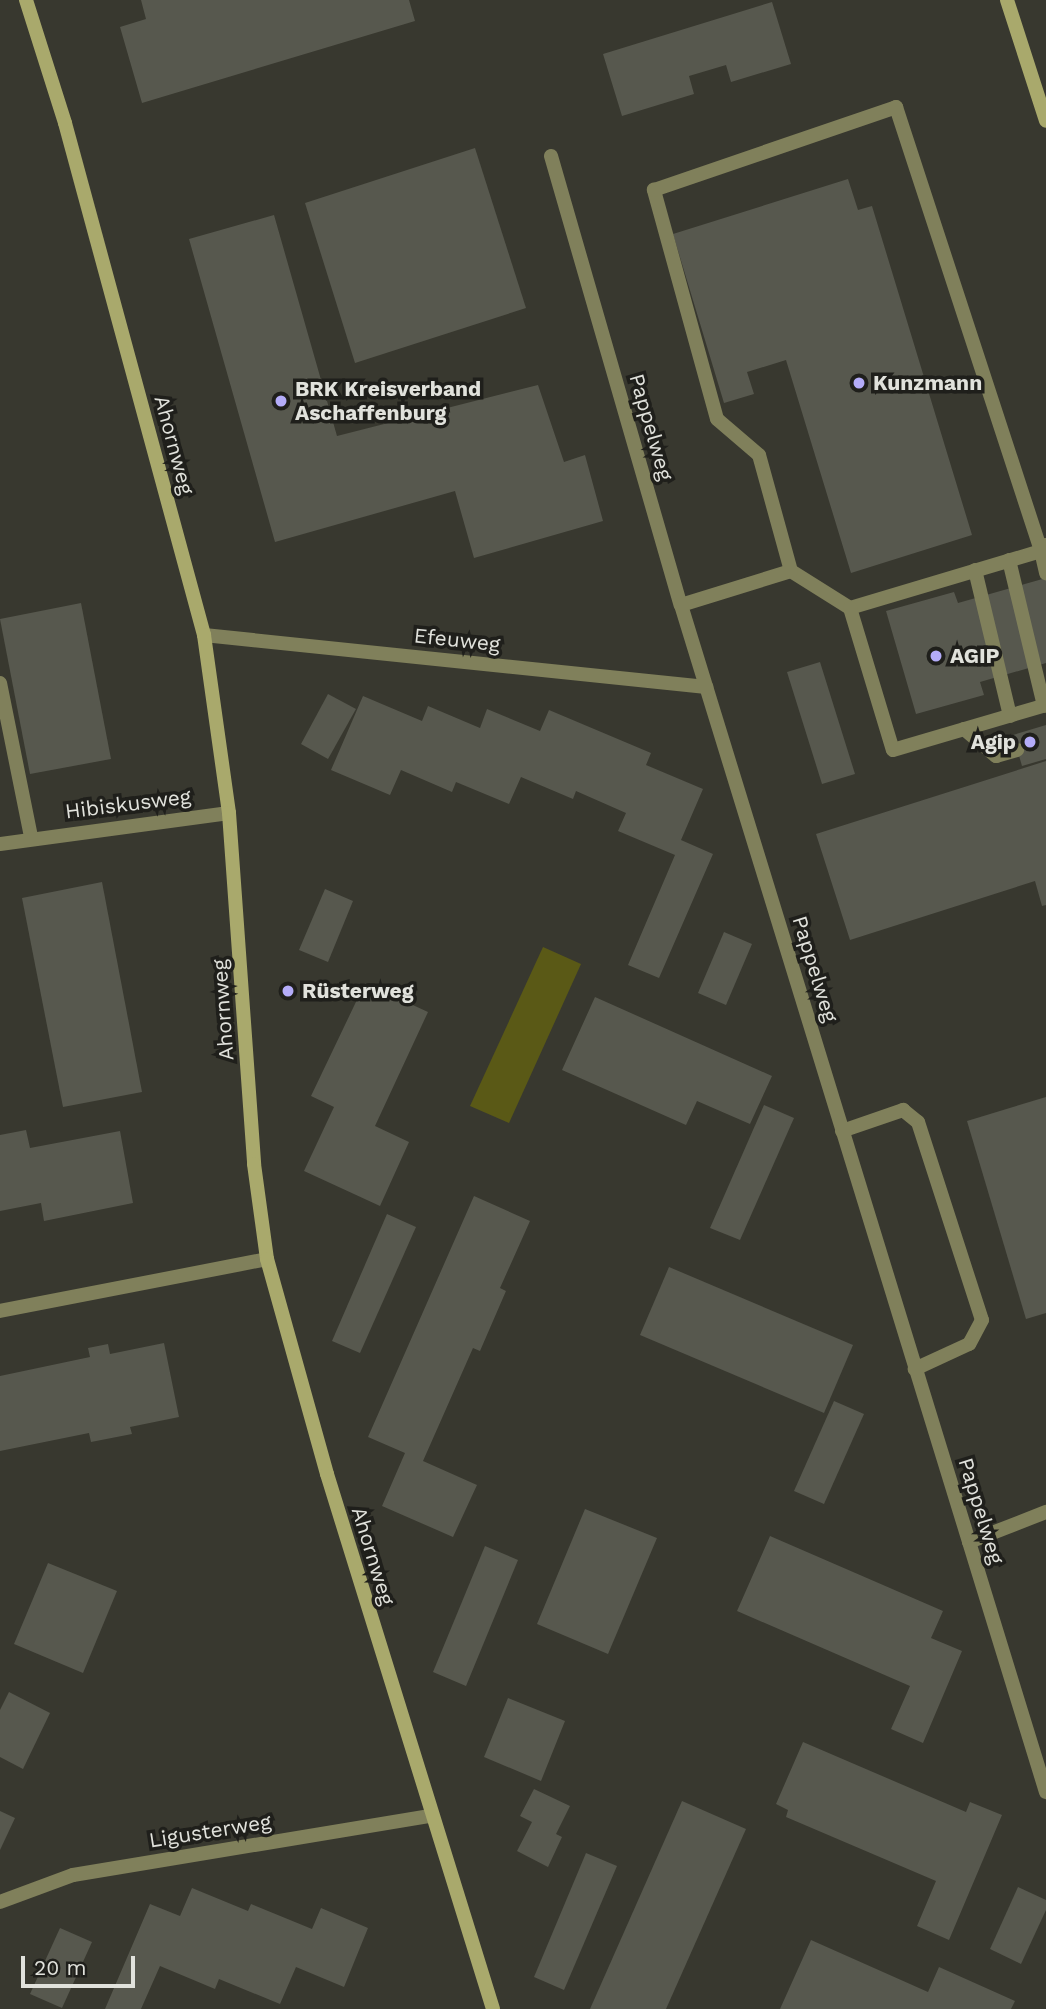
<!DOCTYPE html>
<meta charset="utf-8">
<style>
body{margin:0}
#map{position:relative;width:1046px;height:2009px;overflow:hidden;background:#38382f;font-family:"Work Sans",sans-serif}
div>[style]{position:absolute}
.green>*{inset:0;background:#5a5916}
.building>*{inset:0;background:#57584e}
.lane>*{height:14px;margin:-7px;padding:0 7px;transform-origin:7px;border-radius:7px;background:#80805b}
.street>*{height:14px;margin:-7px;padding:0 7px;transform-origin:7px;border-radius:7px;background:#80805b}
.secondary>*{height:14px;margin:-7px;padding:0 7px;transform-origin:7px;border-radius:7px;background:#a9a96c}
.dots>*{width:19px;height:19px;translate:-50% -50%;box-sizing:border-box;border:4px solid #1f1f1b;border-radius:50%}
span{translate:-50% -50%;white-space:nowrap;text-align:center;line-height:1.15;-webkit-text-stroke:7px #1f1f1b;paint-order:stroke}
.poi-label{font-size:21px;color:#e1e2dc;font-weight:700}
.left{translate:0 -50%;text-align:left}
.right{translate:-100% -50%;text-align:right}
.street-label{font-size:21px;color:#e1e2dc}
.scale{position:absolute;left:21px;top:1956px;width:114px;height:32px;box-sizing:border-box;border:4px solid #e1e2dc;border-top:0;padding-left:9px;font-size:21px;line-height:24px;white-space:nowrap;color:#e1e2dc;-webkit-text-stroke:5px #1f1f1b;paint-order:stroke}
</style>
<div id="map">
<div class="green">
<div style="clip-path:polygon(543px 947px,581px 964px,509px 1123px,470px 1106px)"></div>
</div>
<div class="building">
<div style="clip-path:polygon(141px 0,409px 0,415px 21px,142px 103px,120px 27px,146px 19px)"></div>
<div style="clip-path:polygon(772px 2px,791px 64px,731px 82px,726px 65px,689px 76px,694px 94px,622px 116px,603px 54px)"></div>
<div style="clip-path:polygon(475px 148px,526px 308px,355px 363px,305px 203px)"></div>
<div style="clip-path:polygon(848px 179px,858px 210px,872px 206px,972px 535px,851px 573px,786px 360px,747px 372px,754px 394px,724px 403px,673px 234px)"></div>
<div style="clip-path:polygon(274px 215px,337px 436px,538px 385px,564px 462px,585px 455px,603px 521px,474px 558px,455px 491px,275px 542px,189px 239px)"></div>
<div style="clip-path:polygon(1046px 578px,1046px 663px,980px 682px,984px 695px,916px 714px,886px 611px,954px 592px,958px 603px)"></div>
<div style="clip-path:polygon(81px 603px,111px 759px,30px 774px,0 619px)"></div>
<div style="clip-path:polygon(820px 662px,855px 774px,822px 784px,787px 672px)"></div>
<div style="clip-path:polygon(328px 694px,356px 709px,328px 759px,301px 744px)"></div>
<div style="clip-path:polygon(363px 696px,422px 721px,428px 706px,480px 728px,487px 709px,540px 731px,549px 710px,651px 753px,646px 765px,703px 789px,681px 840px,713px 854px,659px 978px,628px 965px,675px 855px,618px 831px,626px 813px,576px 791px,573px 799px,521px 777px,509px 804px,456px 782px,452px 792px,401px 770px,390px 795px,331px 770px)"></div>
<div style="clip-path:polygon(1046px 725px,1046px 759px,1022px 766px,1013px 735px)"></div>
<div style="clip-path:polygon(1046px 761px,1046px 905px,1042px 906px,1035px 881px,850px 940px,816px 834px)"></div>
<div style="clip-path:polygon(102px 882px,142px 1092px,63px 1107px,22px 898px)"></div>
<div style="clip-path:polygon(325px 889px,353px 901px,328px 962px,299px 950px)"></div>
<div style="clip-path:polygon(724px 932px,752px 944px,726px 1005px,698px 993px)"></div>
<div style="clip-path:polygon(365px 983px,428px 1012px,375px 1126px,409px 1142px,380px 1206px,304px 1171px,334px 1107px,311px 1096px)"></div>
<div style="clip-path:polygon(595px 997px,772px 1076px,750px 1124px,697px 1101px,686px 1125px,562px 1070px)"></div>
<div style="clip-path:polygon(1046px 1097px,1046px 1313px,1026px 1319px,967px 1121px)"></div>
<div style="clip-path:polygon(764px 1105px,794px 1118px,740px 1240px,710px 1228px)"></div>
<div style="clip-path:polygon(26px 1130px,30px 1148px,120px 1131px,133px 1203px,44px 1221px,41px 1203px,0 1211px,0 1135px)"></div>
<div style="clip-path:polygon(474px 1196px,530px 1221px,500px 1288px,506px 1291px,480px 1351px,473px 1348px,423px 1461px,477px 1485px,453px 1537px,382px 1506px,405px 1453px,368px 1437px)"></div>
<div style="clip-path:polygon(387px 1214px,416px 1227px,360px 1353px,332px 1341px)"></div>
<div style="clip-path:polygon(669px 1267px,853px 1345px,824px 1413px,640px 1335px)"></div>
<div style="clip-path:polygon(164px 1343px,179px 1417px,130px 1427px,132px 1434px,91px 1442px,89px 1433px,0 1451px,0 1376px,90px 1357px,88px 1348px,108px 1344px,110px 1354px)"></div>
<div style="clip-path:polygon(834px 1401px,864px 1414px,824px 1504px,794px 1491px)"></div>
<div style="clip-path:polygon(585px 1509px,657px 1538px,608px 1654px,537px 1624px)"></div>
<div style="clip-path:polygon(770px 1536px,943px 1611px,931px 1638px,962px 1651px,923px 1743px,891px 1729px,910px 1686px,737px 1611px)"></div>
<div style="clip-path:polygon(485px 1546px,518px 1560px,466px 1686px,433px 1672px)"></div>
<div style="clip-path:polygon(48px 1563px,117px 1591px,83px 1673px,14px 1644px)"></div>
<div style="clip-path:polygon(9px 1692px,50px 1713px,23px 1769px,0 1757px,0 1710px)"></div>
<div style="clip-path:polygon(508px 1698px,565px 1721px,541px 1781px,484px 1757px)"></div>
<div style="clip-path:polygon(803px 1742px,966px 1812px,970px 1802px,1002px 1815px,949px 1940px,917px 1926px,936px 1881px,786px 1817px,788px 1810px,776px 1804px)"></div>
<div style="clip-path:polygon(534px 1789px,570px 1806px,556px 1834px,562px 1837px,548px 1867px,517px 1851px,532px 1822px,520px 1816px)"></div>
<div style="clip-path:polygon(682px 1801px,746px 1829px,666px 2009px,590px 2009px)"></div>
<div style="clip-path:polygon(0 1811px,15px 1818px,0 1850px)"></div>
<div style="clip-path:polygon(586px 1853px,617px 1866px,564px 1990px,534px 1977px)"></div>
<div style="clip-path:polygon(1018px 1887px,1046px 1900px,1046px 1910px,1021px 1964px,990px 1949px)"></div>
<div style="clip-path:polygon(192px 1888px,248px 1911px,251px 1904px,312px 1929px,321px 1908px,368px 1928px,344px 1987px,296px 1967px,280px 2004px,219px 1979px,215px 1989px,160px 1966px,141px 2009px,105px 2009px,150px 1904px,180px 1916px)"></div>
<div style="clip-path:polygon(60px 1928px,92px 1942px,62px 2008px,30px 1994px)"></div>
<div style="clip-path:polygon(811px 1940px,928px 1992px,939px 1967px,1015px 2001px,1011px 2009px,780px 2009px)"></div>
</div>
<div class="lane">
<div style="left:1045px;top:545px;width:7px;rotate:124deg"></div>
<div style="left:1041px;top:551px;width:23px;rotate:77deg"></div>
<div style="left:1009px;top:560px;width:150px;rotate:76.5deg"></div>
<div style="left:975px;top:570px;width:150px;rotate:76.5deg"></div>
<div style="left:791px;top:571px;width:70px;rotate:32.1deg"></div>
<div style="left:681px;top:605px;width:115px;rotate:-17.2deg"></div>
<div style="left:791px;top:571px;width:120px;rotate:-105.4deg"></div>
<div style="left:759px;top:455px;width:55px;rotate:-139.4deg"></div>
<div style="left:717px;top:419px;width:238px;rotate:-105.4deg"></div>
<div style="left:654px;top:190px;width:256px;rotate:-18.9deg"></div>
<div style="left:896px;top:107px;width:467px;rotate:71.9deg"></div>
<div style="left:1041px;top:551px;width:199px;rotate:163.4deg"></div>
<div style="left:850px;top:608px;width:148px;rotate:73.2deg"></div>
<div style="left:893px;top:750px;width:159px;rotate:-16.4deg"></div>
<div style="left:964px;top:729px;width:42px;rotate:40.2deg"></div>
<div style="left:996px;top:756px;width:22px;rotate:-16deg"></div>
<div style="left:842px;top:1131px;width:65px;rotate:-19deg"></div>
<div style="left:903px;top:1110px;width:19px;rotate:39deg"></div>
<div style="left:918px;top:1122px;width:208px;rotate:72.1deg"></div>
<div style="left:982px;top:1320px;width:27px;rotate:118deg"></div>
<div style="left:969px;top:1344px;width:60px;rotate:155.2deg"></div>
<div style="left:969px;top:1542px;width:83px;rotate:-21.3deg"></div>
</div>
<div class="street">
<div style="left:551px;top:156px;width:467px;rotate:73.9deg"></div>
<div style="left:681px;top:605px;width:1242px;rotate:72.91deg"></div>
<div style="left:204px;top:635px;width:505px;rotate:5.91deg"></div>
<div style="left:0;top:683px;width:157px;rotate:78.6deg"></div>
<div style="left:0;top:844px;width:231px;rotate:-7.7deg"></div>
<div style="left:0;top:1311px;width:272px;rotate:-11deg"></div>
<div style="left:0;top:1902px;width:78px;rotate:-20.3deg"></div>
<div style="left:73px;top:1875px;width:362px;rotate:-9.4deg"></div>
</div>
<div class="secondary">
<div style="left:26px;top:0;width:129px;rotate:72.4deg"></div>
<div style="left:65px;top:123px;width:531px;rotate:74.81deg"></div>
<div style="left:204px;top:635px;width:180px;rotate:82deg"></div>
<div style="left:229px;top:813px;width:352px;rotate:85.9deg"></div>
<div style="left:254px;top:1164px;width:96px;rotate:82.2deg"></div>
<div style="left:267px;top:1259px;width:223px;rotate:74.4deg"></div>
<div style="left:327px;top:1474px;width:560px;rotate:72.76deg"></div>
<div style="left:1007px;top:0;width:127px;rotate:72.1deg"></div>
</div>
<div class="dots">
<div style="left:859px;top:383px;background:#b4acf9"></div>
<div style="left:281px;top:401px;background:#b4acf9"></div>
<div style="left:936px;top:656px;background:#b4acf9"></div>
<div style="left:1030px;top:742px;background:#b4acf9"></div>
<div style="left:288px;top:991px;background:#b4acf9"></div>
</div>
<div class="poi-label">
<span class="left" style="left:873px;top:383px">Kunzmann</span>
<span class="left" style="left:295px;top:401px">BRK Kreisverband<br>Aschaffenburg</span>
<span class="left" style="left:950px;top:656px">AGIP</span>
<span class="right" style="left:1016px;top:742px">Agip</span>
<span class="left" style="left:302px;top:991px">Rüsterweg</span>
</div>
<div class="street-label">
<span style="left:651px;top:427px;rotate:74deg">Pappelweg</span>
<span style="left:174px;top:445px;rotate:75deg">Ahornweg</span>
<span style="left:457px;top:640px;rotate:6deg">Efeuweg</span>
<span style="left:128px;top:804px;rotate:-7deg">Hibiskusweg</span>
<span style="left:815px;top:969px;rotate:73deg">Pappelweg</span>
<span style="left:223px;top:1010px;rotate:-94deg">Ahornweg</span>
<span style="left:981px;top:1511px;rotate:73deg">Pappelweg</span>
<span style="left:373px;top:1556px;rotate:73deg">Ahornweg</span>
<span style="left:210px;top:1831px;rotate:-9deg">Ligusterweg</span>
</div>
<div class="scale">20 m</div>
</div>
